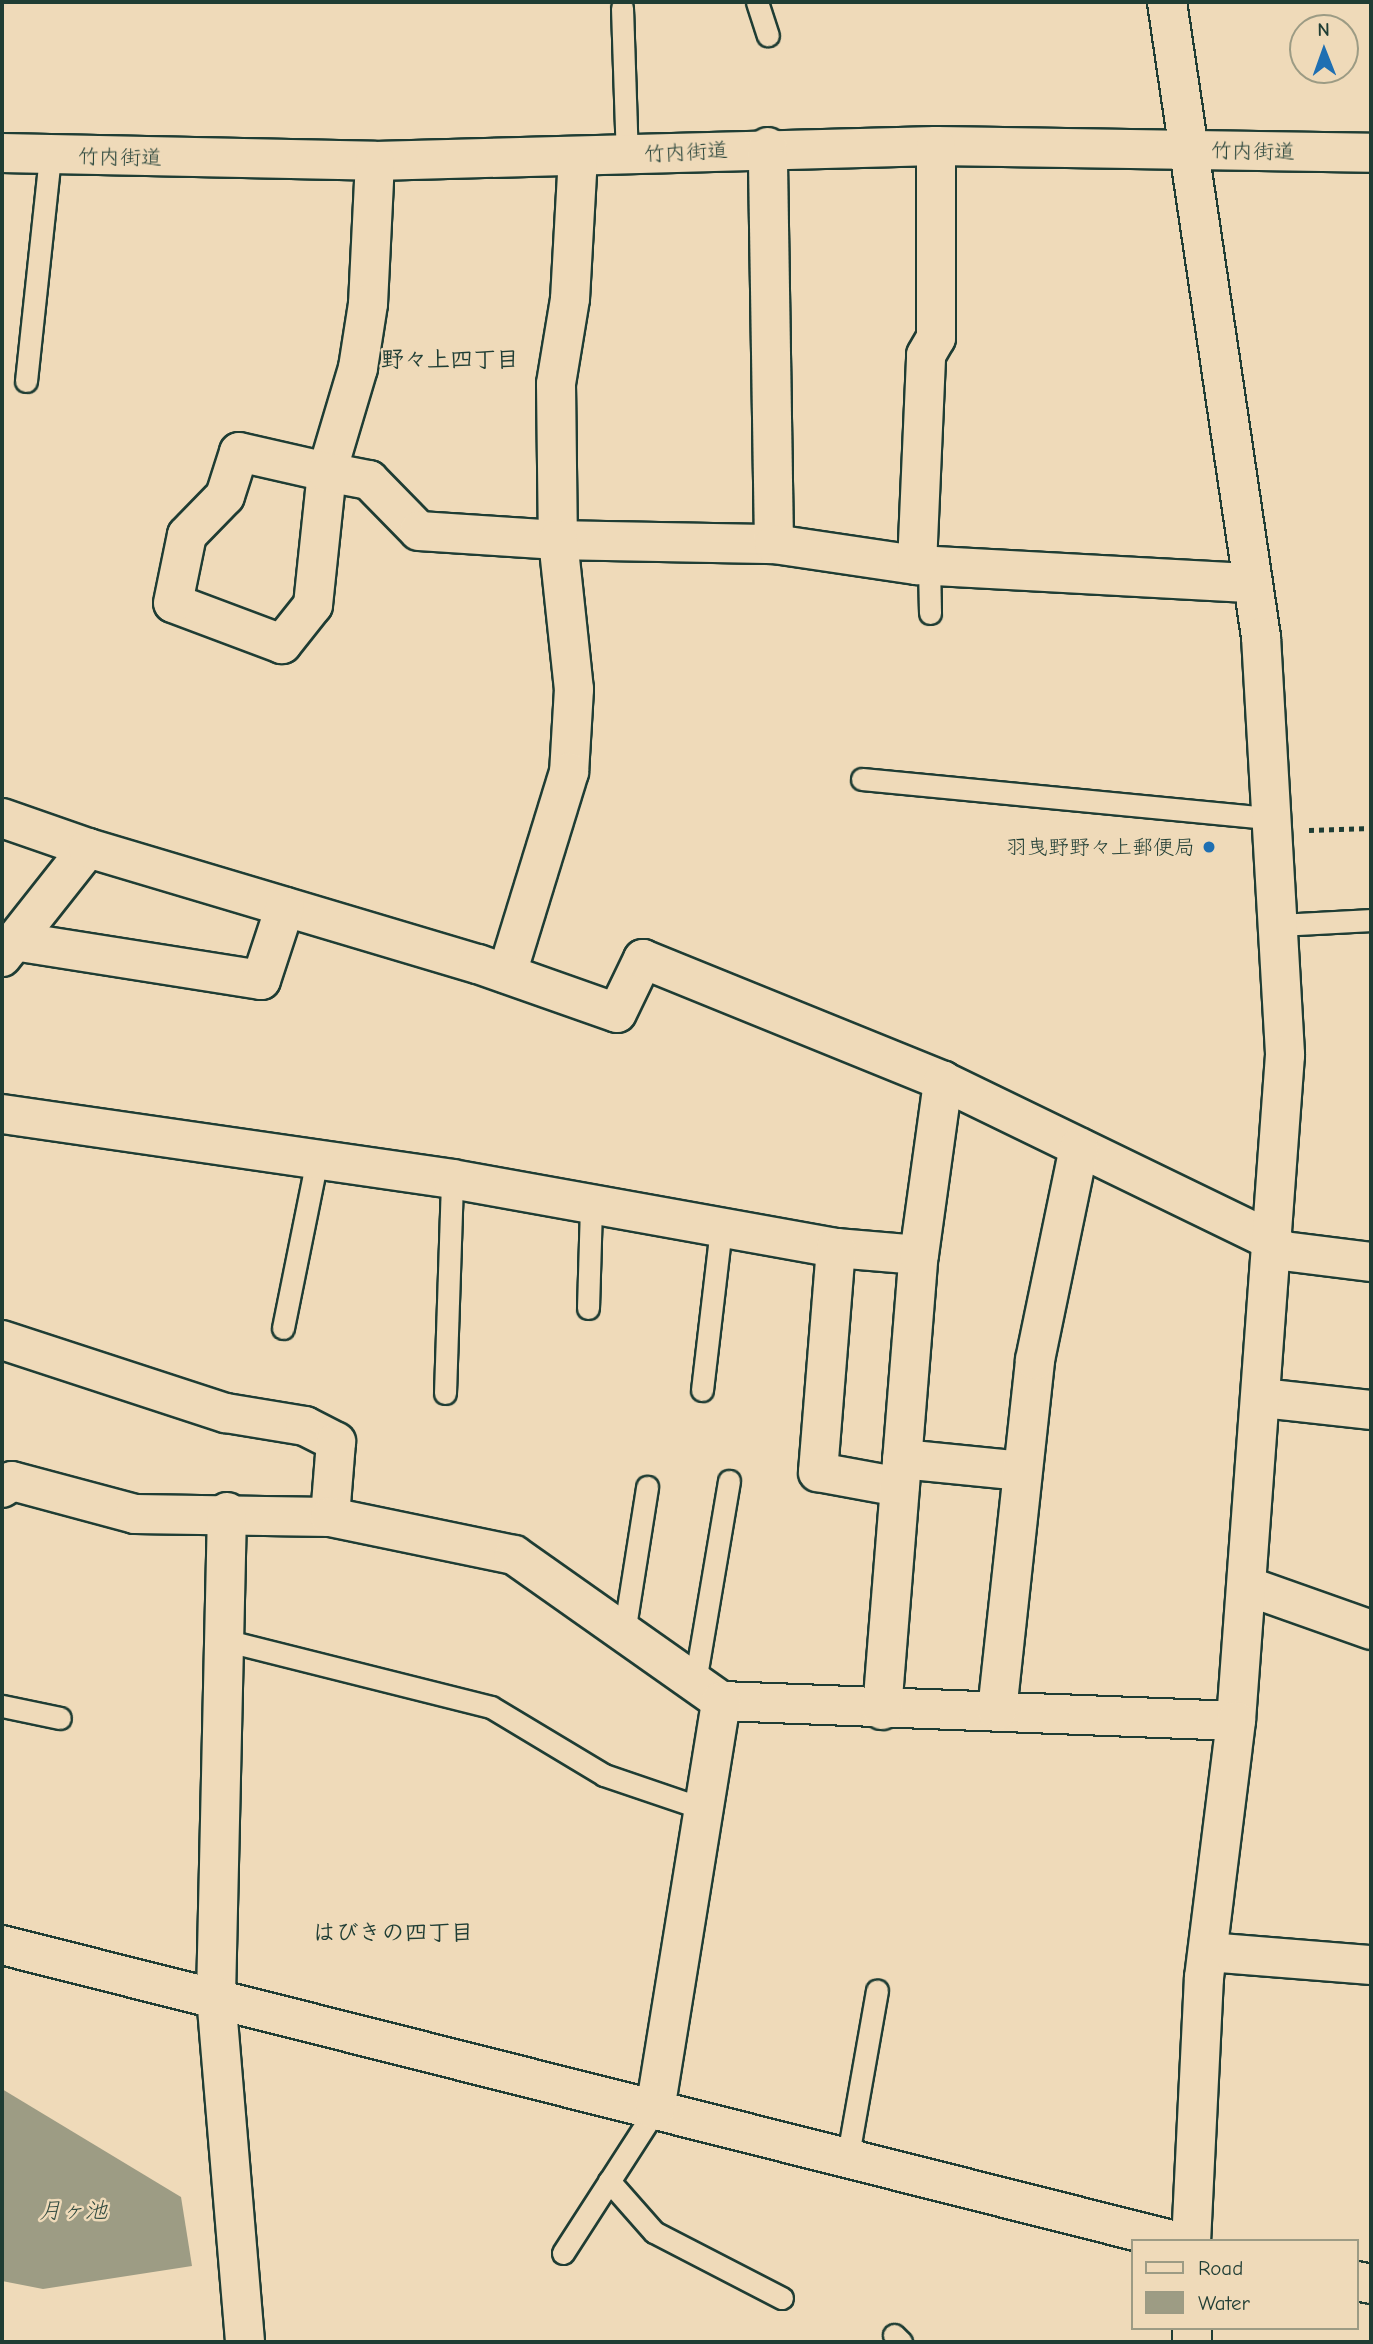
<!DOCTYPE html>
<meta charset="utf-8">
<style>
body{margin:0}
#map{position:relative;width:1373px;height:2344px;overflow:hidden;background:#efdab9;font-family:"Comic Neue","Klee One",sans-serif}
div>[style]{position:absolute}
.water>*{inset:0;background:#9d9c84}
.path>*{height:4.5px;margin-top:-2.25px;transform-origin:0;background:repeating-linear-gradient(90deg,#1f3d34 0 5px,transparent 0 10px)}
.roads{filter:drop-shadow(2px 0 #1f3d34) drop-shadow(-2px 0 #1f3d34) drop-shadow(0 2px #1f3d34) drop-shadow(0 -2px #1f3d34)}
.lane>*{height:21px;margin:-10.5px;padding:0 10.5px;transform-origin:10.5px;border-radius:10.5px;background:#efdab9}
.street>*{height:38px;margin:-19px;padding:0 19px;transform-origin:19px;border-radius:19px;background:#efdab9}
.secondary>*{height:38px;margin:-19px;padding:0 19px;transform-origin:19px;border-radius:19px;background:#efdab9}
.dots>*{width:19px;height:19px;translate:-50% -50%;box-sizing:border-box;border:4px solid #efdab9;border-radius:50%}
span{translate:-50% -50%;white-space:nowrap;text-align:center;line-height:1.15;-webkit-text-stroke:5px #efdab9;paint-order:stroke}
.street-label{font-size:21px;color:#1f3d34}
.poi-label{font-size:21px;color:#1f3d34}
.right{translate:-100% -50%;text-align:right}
.neighbourhood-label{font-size:23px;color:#1f3d34;font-weight:700}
.water-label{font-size:23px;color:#324b40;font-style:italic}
.frame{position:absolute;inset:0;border:4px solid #1f3d34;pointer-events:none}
.legend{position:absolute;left:1131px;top:2239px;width:228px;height:91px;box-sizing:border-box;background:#efdab9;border:2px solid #9c9b84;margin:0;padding:9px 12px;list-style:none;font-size:21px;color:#1f3d34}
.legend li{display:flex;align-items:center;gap:14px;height:35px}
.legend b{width:35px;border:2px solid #9c9b84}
.north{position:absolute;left:1289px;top:14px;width:70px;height:70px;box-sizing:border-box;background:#efdab9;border:2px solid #9c9b84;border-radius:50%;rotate:359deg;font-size:19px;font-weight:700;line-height:28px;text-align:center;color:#1f3d34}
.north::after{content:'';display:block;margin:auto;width:24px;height:32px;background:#1f6fb2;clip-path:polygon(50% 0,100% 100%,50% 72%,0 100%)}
</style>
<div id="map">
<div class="water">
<div style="clip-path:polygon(2px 2089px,181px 2197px,192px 2266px,43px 2289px,2px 2281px)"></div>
</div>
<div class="path">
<div style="left:1309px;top:830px;width:62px;rotate:-1.8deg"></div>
</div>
<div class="roads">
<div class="lane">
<div style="left:757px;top:2px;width:35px;rotate:72deg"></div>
<div style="left:622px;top:8px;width:148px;rotate:88.1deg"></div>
<div style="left:26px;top:381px;width:225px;rotate:-83.9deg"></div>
<div style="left:929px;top:565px;width:48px;rotate:88.8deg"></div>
<div style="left:862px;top:779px;width:415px;rotate:5.5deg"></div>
<div style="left:1280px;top:925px;width:91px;rotate:-3.1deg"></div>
<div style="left:588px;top:1308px;width:102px;rotate:-88.3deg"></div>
<div style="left:283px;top:1328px;width:172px;rotate:-78.6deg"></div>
<div style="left:702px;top:1390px;width:163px;rotate:-83.3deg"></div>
<div style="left:445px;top:1393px;width:214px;rotate:-88.1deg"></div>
<div style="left:624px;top:1633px;width:148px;rotate:-81deg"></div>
<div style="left:224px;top:1640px;width:275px;rotate:14.1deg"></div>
<div style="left:491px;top:1707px;width:132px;rotate:31deg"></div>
<div style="left:604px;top:1775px;width:106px;rotate:18.8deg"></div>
<div style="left:695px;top:1682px;width:204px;rotate:-80.4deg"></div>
<div style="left:2px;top:1706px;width:59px;rotate:11.7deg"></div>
<div style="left:848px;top:2155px;width:167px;rotate:-80deg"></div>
<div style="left:609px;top:2181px;width:68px;rotate:48.6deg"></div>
<div style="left:654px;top:2232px;width:144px;rotate:27.3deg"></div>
<div style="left:563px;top:2253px;width:170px;rotate:-57.2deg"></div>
<div style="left:894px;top:2335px;width:10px;rotate:45deg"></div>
</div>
<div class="street">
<div style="left:2px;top:153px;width:373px;rotate:1.2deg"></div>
<div style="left:375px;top:161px;width:561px;rotate:-1.53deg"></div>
<div style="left:936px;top:146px;width:435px;rotate:0.9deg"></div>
<div style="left:578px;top:156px;width:143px;rotate:93.2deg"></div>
<div style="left:570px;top:299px;width:86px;rotate:99.4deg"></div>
<div style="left:556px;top:384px;width:156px;rotate:89.3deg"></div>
<div style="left:558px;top:540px;width:216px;rotate:1.1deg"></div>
<div style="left:774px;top:544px;width:397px;rotate:-90.9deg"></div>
<div style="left:375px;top:161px;width:143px;rotate:92.8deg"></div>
<div style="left:368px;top:304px;width:65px;rotate:98.9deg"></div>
<div style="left:358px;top:368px;width:109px;rotate:106.6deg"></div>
<div style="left:327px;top:472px;width:134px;rotate:96deg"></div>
<div style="left:313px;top:605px;width:50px;rotate:128.5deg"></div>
<div style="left:282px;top:644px;width:116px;rotate:-159.4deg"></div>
<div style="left:173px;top:603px;width:69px;rotate:-78.4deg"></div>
<div style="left:187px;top:535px;width:54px;rotate:-45.7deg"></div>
<div style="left:225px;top:496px;width:46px;rotate:-72.3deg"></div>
<div style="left:239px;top:452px;width:90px;rotate:12.8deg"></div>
<div style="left:327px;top:472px;width:43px;rotate:10.8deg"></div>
<div style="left:369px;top:480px;width:71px;rotate:45.6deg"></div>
<div style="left:419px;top:531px;width:139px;rotate:3.7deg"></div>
<div style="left:558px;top:540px;width:150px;rotate:83.9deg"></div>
<div style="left:574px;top:689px;width:83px;rotate:93.4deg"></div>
<div style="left:569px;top:772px;width:211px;rotate:107.1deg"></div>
<div style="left:774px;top:544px;width:145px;rotate:8.4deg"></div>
<div style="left:917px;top:565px;width:336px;rotate:3.1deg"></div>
<div style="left:917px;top:565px;width:210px;rotate:-87.5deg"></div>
<div style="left:926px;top:355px;width:20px;rotate:-60deg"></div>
<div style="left:936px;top:338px;width:192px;rotate:-90deg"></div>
<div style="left:2px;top:818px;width:91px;rotate:19.2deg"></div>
<div style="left:88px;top:848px;width:139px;rotate:128.3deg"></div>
<div style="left:88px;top:848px;width:407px;rotate:16.6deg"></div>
<div style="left:478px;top:964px;width:147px;rotate:19.4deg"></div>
<div style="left:617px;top:1013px;width:60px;rotate:-64.3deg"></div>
<div style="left:643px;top:959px;width:324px;rotate:22.1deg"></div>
<div style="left:14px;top:941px;width:250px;rotate:9deg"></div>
<div style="left:261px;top:980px;width:77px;rotate:-71.8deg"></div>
<div style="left:2px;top:1114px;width:455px;rotate:8.2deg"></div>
<div style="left:452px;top:1179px;width:390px;rotate:10.2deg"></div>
<div style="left:836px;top:1248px;width:83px;rotate:4.8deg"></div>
<div style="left:836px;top:1248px;width:225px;rotate:94.6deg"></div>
<div style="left:818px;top:1472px;width:83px;rotate:10.4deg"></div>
<div style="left:1275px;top:1250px;width:97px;rotate:7.1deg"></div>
<div style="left:2px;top:1340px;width:236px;rotate:18.1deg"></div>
<div style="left:226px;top:1413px;width:80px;rotate:9.3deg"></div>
<div style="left:305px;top:1426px;width:35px;rotate:27deg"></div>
<div style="left:336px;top:1442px;width:75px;rotate:94.6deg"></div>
<div style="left:1262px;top:1398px;width:110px;rotate:6.3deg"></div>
<div style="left:902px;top:1459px;width:121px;rotate:5.7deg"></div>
<div style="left:2px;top:1488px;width:12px;rotate:-35deg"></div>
<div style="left:12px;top:1481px;width:127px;rotate:15deg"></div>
<div style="left:135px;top:1514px;width:195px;rotate:0.9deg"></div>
<div style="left:330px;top:1517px;width:188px;rotate:11.7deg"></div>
<div style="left:514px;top:1555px;width:253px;rotate:35.2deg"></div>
<div style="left:721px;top:1701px;width:515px;rotate:2.22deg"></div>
<div style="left:227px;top:1512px;width:484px;rotate:91.3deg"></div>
<div style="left:216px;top:1996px;width:347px;rotate:85.2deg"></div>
<div style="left:1247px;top:1586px;width:132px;rotate:19.5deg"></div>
<div style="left:882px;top:1710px;width:457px;rotate:-85.4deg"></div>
<div style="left:919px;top:1255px;width:176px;rotate:-82.1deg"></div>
<div style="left:943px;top:1081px;width:369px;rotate:25.9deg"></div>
<div style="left:997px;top:1711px;width:353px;rotate:-83.8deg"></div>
<div style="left:1035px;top:1360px;width:217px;rotate:-78.3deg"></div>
<div style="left:2px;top:1945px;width:1210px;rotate:14.16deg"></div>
<div style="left:1208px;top:1952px;width:164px;rotate:4.6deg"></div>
<div style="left:655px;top:2110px;width:414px;rotate:-80.8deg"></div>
<div style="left:1357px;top:2281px;width:14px;rotate:12deg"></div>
</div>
<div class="secondary">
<div style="left:1167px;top:2px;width:642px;rotate:81.58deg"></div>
<div style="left:1261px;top:637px;width:419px;rotate:86.7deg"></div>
<div style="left:1285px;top:1055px;width:668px;rotate:94.21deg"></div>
<div style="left:1236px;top:1721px;width:258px;rotate:97.1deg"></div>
<div style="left:1204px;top:1977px;width:264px;rotate:92.8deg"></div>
<div style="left:1192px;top:2328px;width:14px;rotate:90deg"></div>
</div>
</div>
<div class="dots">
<div style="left:1209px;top:847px;background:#1f6fb2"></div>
</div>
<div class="street-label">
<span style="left:1253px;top:151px;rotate:1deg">竹内街道</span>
<span style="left:686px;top:152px;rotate:-3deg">竹内街道</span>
<span style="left:120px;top:157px;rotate:1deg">竹内街道</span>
</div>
<div class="poi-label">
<span class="right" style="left:1195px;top:847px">羽曳野野々上郵便局</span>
</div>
<div class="neighbourhood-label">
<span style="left:450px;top:360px">野々上四丁目</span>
<span style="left:393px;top:1933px">はびきの四丁目</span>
</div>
<div class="water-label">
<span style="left:73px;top:2211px">月ヶ池</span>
</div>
<div class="frame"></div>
<ul class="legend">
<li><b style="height:9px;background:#efdab9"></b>Road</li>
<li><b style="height:19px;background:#9d9c84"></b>Water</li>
</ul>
<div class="north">N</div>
</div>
